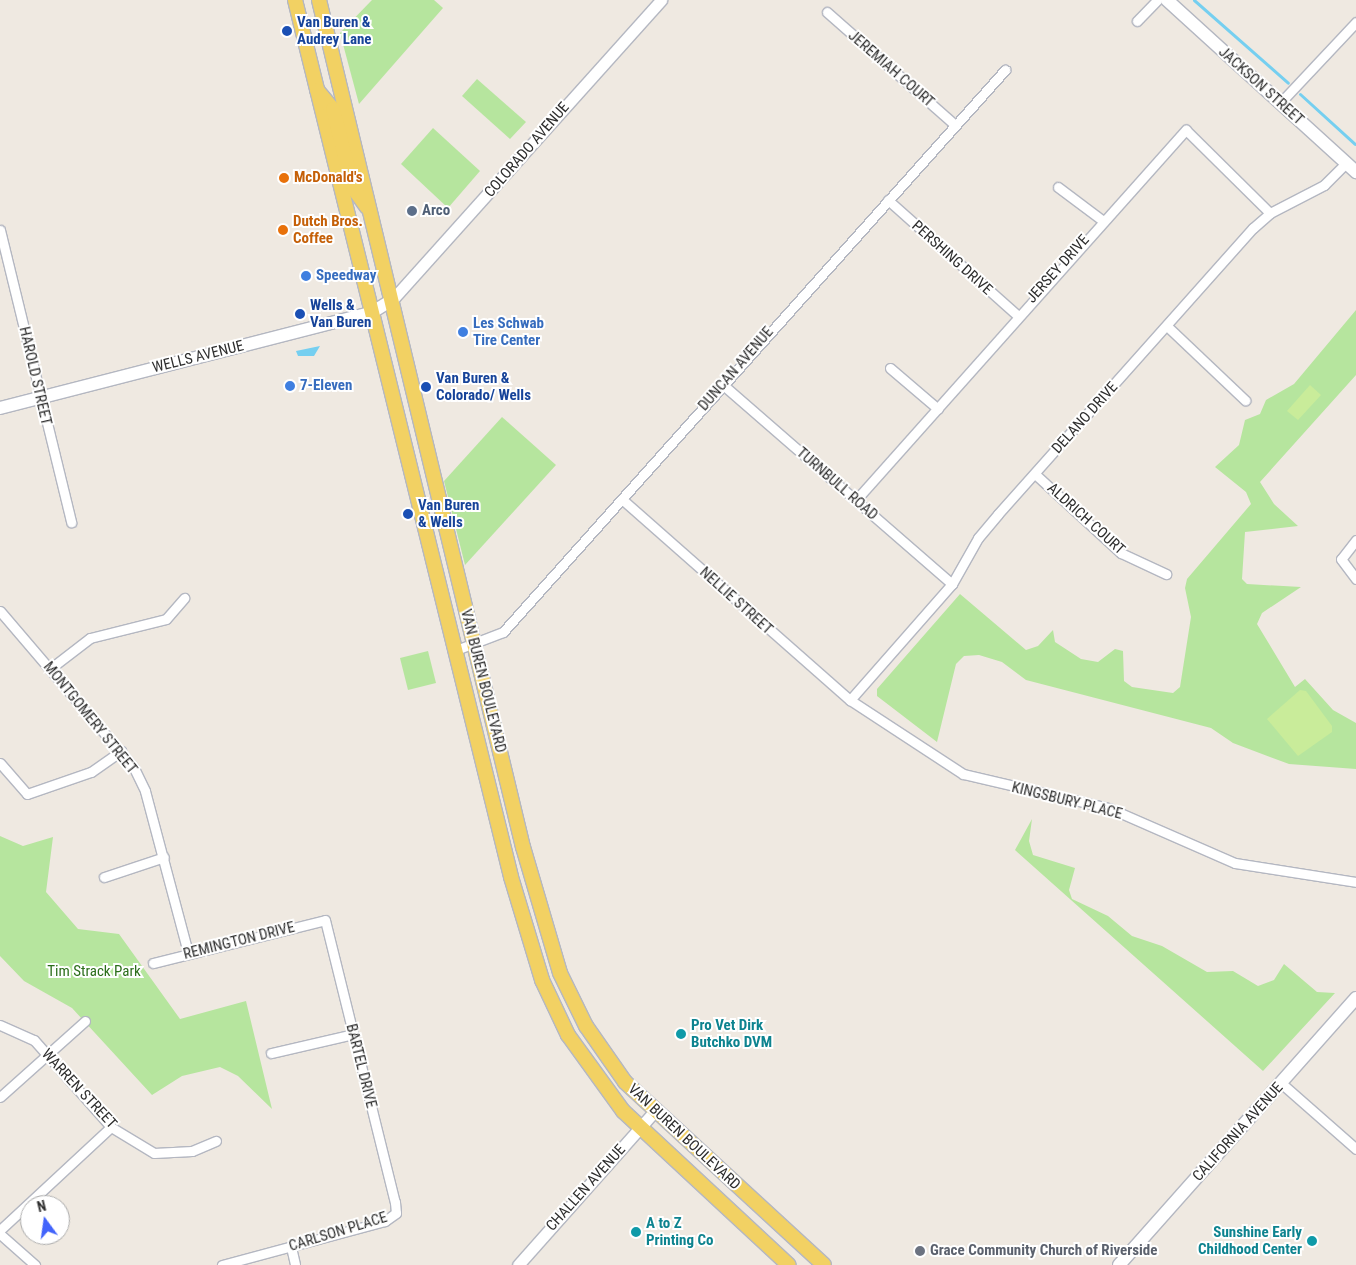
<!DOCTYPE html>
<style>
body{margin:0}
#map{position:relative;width:1356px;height:1265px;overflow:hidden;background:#efe9e1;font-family:"Roboto Condensed",sans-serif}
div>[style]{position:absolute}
.green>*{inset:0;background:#b6e59e}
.pitch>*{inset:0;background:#c9ec9a}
.water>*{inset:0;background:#75cff0}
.stream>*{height:3px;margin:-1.5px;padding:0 1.5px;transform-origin:1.5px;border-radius:1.5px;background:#75cff0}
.roads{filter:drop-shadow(1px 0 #b4b7c1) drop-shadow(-1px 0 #b4b7c1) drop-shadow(0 1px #b4b7c1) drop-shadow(0 -1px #b4b7c1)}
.minor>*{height:9px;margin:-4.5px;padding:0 4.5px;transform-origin:4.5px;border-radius:4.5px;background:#fff}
.tertiary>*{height:11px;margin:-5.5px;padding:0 5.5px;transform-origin:5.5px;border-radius:5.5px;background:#fff}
.secondary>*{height:12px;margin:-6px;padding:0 6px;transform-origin:6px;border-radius:6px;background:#fff}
.primary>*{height:14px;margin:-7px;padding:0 7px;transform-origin:7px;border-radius:7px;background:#f2d163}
.dots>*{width:14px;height:14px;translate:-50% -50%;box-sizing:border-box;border:2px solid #fff;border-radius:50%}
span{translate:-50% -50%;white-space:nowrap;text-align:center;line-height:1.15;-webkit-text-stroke:4px #fff;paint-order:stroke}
.transit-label{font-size:15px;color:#164399;font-weight:700}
.left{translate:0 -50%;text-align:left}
.street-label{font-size:15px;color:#2e2e2e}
.food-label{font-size:15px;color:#c56008;font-weight:700}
.service-label{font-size:15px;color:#4e5e75;font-weight:700}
.shop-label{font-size:15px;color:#366cbe;font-weight:700}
.park-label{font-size:15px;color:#2c6e1b}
.culture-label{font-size:15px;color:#0d838f;font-weight:700}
.right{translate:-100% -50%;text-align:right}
.worship-label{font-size:15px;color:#5b616d;font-weight:700}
.north{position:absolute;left:20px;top:1195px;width:50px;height:50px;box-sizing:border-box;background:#fff;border:1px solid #ababab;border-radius:50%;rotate:346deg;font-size:14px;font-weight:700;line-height:20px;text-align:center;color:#2e2e2e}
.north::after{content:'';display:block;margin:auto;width:18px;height:22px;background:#4264fb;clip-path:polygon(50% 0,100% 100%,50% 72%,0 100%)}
</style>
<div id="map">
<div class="green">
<div style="clip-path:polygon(372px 0,434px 0,443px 8px,359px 104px,340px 33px)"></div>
<div style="clip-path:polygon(477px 79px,526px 122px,510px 139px,462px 96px)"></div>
<div style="clip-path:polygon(433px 128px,480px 171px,448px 208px,401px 164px)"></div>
<div style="clip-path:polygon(1356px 310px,1356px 375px,1260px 482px,1274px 504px,1298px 526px,1245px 532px,1242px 579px,1247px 584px,1301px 587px,1262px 613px,1257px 624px,1295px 687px,1305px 679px,1333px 710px,1356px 723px,1356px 769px,1289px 764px,1233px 743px,1211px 728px,1026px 680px,1002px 662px,979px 655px,964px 656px,956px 664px,937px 742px,877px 696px,877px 689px,960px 594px,1026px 650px,1038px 646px,1053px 630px,1055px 642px,1081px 659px,1098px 662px,1115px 649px,1123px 651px,1124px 681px,1132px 687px,1173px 693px,1180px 687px,1191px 617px,1185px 588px,1187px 579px,1251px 504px,1246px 492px,1215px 467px,1239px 445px,1245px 420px,1260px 414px,1266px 400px,1294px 384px)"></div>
<div style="clip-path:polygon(502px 417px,556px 465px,465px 565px,444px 481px)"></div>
<div style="clip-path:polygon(428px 651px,436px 683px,408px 690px,400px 658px)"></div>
<div style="clip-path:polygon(1032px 819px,1029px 841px,1033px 855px,1075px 868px,1069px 890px,1072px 899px,1108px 916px,1132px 936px,1162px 946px,1207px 972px,1233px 971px,1258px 986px,1274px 980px,1284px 964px,1317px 992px,1335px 993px,1263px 1071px,1015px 850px)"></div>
<div style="clip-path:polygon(0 836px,23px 846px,53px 837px,46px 892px,78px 929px,119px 934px,180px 1019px,246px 1001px,272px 1109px,238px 1076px,220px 1067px,182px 1076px,152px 1095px,72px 1008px,24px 981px,0 956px)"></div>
</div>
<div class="pitch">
<div style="clip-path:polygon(1310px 385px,1321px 395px,1298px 420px,1287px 411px)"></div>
<div style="clip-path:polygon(1300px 690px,1306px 691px,1332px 726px,1332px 732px,1298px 756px,1267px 719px)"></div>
</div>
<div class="water">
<div style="clip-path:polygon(320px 346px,314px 356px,298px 356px,296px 351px)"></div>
</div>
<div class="stream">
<div style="left:1194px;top:0;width:125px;rotate:41.4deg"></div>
<div style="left:1300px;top:94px;width:74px;rotate:42.3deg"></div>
</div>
<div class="roads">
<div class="minor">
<div style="left:827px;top:12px;width:171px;rotate:41.4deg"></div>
<div style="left:1137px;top:21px;width:29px;rotate:-46deg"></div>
<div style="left:1280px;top:103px;width:111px;rotate:-46.8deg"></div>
<div style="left:1058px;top:187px;width:55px;rotate:36.9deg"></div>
<div style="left:888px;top:200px;width:173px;rotate:41.7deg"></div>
<div style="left:0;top:230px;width:301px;rotate:76.3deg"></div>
<div style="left:1167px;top:326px;width:108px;rotate:43.5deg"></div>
<div style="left:890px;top:368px;width:63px;rotate:40.5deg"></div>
<div style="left:722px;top:384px;width:305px;rotate:41deg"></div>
<div style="left:1035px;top:474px;width:117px;rotate:42.6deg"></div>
<div style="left:1121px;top:553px;width:50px;rotate:25deg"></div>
<div style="left:623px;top:500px;width:303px;rotate:41.4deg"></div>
<div style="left:850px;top:700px;width:135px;rotate:33.2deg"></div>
<div style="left:963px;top:774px;width:150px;rotate:13.1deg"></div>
<div style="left:1109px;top:808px;width:137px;rotate:23.6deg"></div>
<div style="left:1235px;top:863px;width:122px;rotate:8.9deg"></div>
<div style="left:856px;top:500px;width:496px;rotate:-48.3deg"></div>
<div style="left:1186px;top:130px;width:118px;rotate:44.7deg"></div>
<div style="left:1356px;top:540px;width:24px;rotate:128deg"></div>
<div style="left:1341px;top:559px;width:25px;rotate:53deg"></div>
<div style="left:0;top:611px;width:206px;rotate:49.5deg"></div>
<div style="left:134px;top:768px;width:25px;rotate:64deg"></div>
<div style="left:145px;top:791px;width:168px;rotate:75.1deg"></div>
<div style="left:456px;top:650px;width:50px;rotate:-21deg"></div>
<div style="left:503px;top:632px;width:754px;rotate:-48.23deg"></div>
<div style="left:51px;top:668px;width:49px;rotate:-37.6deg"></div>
<div style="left:90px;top:638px;width:78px;rotate:-14deg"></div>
<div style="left:166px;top:619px;width:28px;rotate:-49deg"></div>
<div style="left:850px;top:700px;width:154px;rotate:-48.7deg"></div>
<div style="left:952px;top:584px;width:53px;rotate:-60.5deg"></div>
<div style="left:978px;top:538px;width:31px;rotate:-50deg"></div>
<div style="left:998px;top:514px;width:383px;rotate:-48.3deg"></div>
<div style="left:1253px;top:228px;width:23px;rotate:-41deg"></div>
<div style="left:1270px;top:213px;width:61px;rotate:-27.4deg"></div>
<div style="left:1324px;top:185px;width:31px;rotate:-45deg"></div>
<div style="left:0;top:763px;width:41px;rotate:48.9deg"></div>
<div style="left:27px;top:794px;width:68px;rotate:-19deg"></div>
<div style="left:91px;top:772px;width:37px;rotate:-35deg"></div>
<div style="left:104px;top:877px;width:63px;rotate:-18.4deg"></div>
<div style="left:153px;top:963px;width:177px;rotate:-14deg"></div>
<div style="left:325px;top:920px;width:291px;rotate:76.1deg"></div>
<div style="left:395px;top:1202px;width:11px;rotate:85deg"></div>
<div style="left:396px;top:1213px;width:14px;rotate:144deg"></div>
<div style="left:385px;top:1221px;width:169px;rotate:164.9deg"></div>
<div style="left:0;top:1025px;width:37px;rotate:24deg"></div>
<div style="left:34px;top:1040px;width:116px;rotate:48.5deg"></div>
<div style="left:111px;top:1127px;width:50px;rotate:31.2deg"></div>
<div style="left:154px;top:1153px;width:38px;rotate:-3deg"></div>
<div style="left:192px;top:1151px;width:26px;rotate:-23deg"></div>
<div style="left:271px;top:1053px;width:84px;rotate:-13deg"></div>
<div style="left:1281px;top:1083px;width:100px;rotate:41.3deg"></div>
<div style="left:0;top:1097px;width:114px;rotate:-41.8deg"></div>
<div style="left:0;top:1230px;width:151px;rotate:-42.9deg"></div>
<div style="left:0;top:1234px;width:47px;rotate:41.5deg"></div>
<div style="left:291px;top:1247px;width:18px;rotate:77deg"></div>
</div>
<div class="tertiary">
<div style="left:392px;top:300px;width:403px;rotate:-48.1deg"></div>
<div style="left:518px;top:1265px;width:205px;rotate:-48.4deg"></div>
</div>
<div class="secondary">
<div style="left:1167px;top:0;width:256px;rotate:42.3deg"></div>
<div style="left:0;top:408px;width:383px;rotate:-14.4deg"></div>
<div style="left:371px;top:313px;width:25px;rotate:-32deg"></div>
<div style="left:1119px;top:1265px;width:357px;rotate:-48.4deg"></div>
</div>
<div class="primary">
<div style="left:295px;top:0;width:903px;rotate:76.16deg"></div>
<div style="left:511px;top:877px;width:108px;rotate:73.2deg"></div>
<div style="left:542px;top:980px;width:61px;rotate:64.7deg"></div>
<div style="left:568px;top:1035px;width:94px;rotate:54.1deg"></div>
<div style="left:623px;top:1111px;width:226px;rotate:42.9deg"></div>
<div style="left:319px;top:0;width:871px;rotate:76.46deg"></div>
<div style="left:523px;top:847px;width:131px;rotate:73.6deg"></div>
<div style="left:560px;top:973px;width:59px;rotate:63.9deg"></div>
<div style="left:586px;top:1026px;width:68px;rotate:55.1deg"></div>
<div style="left:625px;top:1082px;width:270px;rotate:42.6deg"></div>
<div style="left:317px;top:90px;width:25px;rotate:50deg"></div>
<div style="left:333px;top:109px;width:81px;rotate:75.8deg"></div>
<div style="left:353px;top:188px;width:24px;rotate:54deg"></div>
</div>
</div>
<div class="dots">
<div style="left:287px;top:31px;background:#1a4fb4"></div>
<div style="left:284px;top:178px;background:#e8710a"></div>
<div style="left:412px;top:211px;background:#5c6f8a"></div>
<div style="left:283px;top:230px;background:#e8710a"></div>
<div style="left:306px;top:276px;background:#3f7fe0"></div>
<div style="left:300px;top:314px;background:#1a4fb4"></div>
<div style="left:463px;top:332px;background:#3f7fe0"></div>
<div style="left:290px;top:386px;background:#3f7fe0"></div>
<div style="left:426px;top:387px;background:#1a4fb4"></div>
<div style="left:408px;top:514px;background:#1a4fb4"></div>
<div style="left:681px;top:1034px;background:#0f9aa8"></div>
<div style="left:636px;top:1232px;background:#0f9aa8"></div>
<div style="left:1312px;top:1241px;background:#0f9aa8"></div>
<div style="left:920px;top:1251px;background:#6b7280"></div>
</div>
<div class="transit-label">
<span class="left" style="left:297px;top:31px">Van Buren &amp;<br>Audrey Lane</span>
<span class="left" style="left:310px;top:314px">Wells &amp;<br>Van Buren</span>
<span class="left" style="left:436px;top:387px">Van Buren &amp;<br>Colorado/ Wells</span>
<span class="left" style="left:418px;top:514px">Van Buren<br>&amp; Wells</span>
</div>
<div class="street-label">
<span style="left:891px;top:69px;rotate:41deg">JEREMIAH COURT</span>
<span style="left:1261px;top:86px;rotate:42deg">JACKSON STREET</span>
<span style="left:527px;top:150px;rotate:-49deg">COLORADO AVENUE</span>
<span style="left:952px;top:258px;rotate:42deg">PERSHING DRIVE</span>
<span style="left:1058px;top:269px;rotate:-48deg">JERSEY DRIVE</span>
<span style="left:198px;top:357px;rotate:-14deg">WELLS AVENUE</span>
<span style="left:736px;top:369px;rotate:-49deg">DUNCAN AVENUE</span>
<span style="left:35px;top:376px;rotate:77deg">HAROLD STREET</span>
<span style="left:1085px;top:418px;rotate:-48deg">DELANO DRIVE</span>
<span style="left:837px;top:484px;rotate:41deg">TURNBULL ROAD</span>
<span style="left:1086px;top:519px;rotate:42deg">ALDRICH COURT</span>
<span style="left:736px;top:601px;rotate:42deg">NELLIE STREET</span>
<span style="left:483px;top:681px;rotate:76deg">VAN BUREN BOULEVARD</span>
<span style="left:90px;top:718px;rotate:51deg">MONTGOMERY STREET</span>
<span style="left:1067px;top:801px;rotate:14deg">KINGSBURY PLACE</span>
<span style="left:239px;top:941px;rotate:-14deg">REMINGTON DRIVE</span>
<span style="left:361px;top:1066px;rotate:76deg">BARTEL DRIVE</span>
<span style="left:79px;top:1089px;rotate:47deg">WARREN STREET</span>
<span style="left:1238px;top:1132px;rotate:-48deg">CALIFORNIA AVENUE</span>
<span style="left:684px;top:1137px;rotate:43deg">VAN BUREN BOULEVARD</span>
<span style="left:586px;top:1188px;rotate:-48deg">CHALLEN AVENUE</span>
<span style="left:338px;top:1232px;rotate:-17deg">CARLSON PLACE</span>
</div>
<div class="food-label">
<span class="left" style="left:294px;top:178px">McDonald's</span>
<span class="left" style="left:293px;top:230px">Dutch Bros.<br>Coffee</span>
</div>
<div class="service-label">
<span class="left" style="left:422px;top:211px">Arco</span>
</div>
<div class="shop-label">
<span class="left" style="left:316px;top:276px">Speedway</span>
<span class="left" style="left:473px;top:332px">Les Schwab<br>Tire Center</span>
<span class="left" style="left:300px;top:386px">7-Eleven</span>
</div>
<div class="park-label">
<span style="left:94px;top:972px">Tim Strack Park</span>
</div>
<div class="culture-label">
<span class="left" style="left:691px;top:1034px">Pro Vet Dirk<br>Butchko DVM</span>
<span class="left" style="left:646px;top:1232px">A to Z<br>Printing Co</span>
<span class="right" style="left:1302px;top:1241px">Sunshine Early<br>Childhood Center</span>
</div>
<div class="worship-label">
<span class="left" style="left:930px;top:1251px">Grace Community Church of Riverside</span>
</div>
<div class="north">N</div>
</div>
